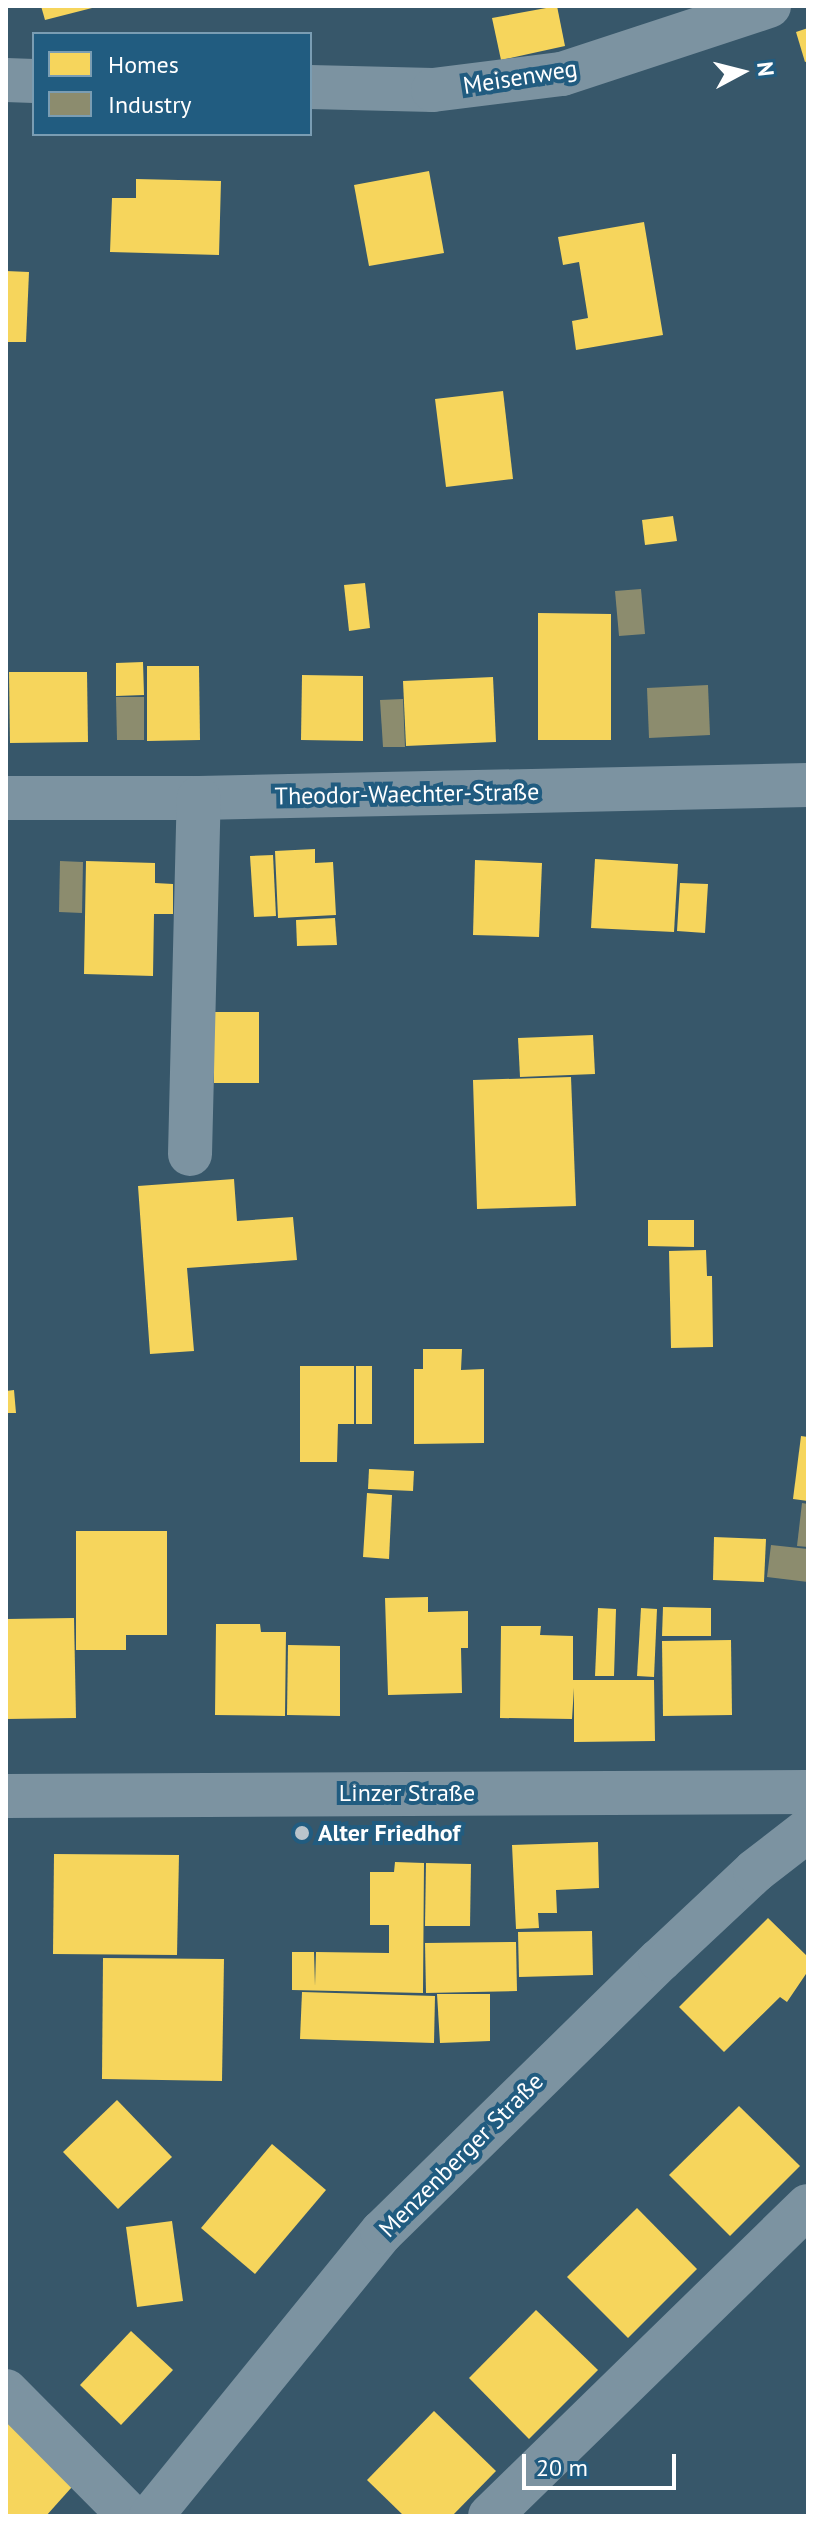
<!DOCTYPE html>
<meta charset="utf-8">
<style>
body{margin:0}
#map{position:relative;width:814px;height:2522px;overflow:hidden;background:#37576a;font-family:"PT Sans",sans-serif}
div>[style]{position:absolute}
.homes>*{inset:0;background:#f6d55c}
.industry>*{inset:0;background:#8c8c6e}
.minor>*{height:44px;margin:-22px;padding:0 22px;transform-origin:22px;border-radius:22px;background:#7c93a1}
.dots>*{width:22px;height:22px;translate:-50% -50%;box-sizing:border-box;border:4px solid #215c80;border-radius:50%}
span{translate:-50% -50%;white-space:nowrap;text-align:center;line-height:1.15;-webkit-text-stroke:8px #215c80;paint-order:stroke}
.street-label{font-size:24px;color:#fff}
.poi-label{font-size:24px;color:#fff;font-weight:700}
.left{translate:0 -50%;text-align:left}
.frame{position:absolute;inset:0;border:8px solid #fff;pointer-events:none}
.legend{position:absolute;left:32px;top:32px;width:280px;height:104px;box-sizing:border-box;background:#215c80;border:2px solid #7a9db3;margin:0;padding:10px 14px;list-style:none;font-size:24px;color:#fff}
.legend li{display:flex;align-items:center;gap:16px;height:40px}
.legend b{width:40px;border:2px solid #7a9db3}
.north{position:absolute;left:702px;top:32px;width:80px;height:80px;-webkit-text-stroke:6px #215c80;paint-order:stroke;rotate:83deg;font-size:22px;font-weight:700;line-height:32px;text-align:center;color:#fff}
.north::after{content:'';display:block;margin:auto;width:28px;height:36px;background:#fff;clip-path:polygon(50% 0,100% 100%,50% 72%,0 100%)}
.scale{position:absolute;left:522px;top:2454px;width:154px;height:36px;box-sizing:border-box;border:4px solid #fff;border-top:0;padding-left:10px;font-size:24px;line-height:28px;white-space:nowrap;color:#fff;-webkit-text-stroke:6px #215c80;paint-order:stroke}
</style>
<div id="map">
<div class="homes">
<div style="clip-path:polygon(41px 6px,96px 6px,96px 7px,45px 20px)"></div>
<div style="clip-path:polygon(557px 6px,565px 46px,501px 60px,492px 18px)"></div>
<div style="clip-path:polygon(808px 28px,808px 61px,805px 62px,796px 32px)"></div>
<div style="clip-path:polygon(429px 171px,444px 253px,369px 266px,354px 185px)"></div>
<div style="clip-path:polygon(136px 179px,221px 181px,219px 255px,110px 252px,112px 198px,136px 198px)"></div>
<div style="clip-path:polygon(644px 222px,663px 335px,576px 350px,572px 321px,588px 318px,579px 262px,563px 265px,558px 237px)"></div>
<div style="clip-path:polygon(6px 271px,29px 272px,26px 342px,6px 342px)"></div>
<div style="clip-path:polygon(503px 391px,513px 479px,446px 487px,435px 399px)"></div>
<div style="clip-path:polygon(673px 516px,677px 541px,645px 545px,642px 520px)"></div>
<div style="clip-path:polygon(365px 583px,370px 628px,349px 631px,344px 585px)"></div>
<div style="clip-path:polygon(538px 613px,611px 614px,611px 740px,538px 740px)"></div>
<div style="clip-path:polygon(143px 662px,144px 695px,116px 696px,116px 663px)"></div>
<div style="clip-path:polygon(147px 666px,199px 666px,200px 740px,147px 741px)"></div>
<div style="clip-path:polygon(9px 672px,87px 672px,88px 742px,10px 743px)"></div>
<div style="clip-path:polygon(302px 675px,363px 676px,363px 741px,301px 740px)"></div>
<div style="clip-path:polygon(493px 677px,496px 742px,406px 746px,403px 681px)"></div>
<div style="clip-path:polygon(315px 849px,315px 863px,333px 862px,336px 915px,278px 918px,275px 851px)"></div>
<div style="clip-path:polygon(273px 855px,276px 916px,254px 917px,250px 856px)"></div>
<div style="clip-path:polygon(595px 859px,678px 864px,674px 932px,591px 928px)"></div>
<div style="clip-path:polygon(475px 860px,542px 863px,539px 937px,473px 935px)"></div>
<div style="clip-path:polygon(86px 861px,155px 863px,155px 883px,173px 884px,173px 914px,154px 914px,153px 976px,84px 974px)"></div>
<div style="clip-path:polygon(680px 883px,708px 884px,705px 933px,677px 931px)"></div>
<div style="clip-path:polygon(335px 918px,337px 945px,297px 946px,296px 920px)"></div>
<div style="clip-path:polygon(214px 1012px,259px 1012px,259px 1083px,214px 1083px)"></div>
<div style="clip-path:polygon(593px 1035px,595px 1074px,520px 1077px,518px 1038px)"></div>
<div style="clip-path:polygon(571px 1077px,576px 1206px,477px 1209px,473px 1080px)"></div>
<div style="clip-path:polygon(234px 1179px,237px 1221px,293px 1217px,297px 1260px,187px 1268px,194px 1351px,150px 1354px,138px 1186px)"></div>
<div style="clip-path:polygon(648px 1220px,694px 1220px,694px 1247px,648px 1246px)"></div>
<div style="clip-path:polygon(706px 1250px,707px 1276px,712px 1276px,713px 1347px,671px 1348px,669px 1251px)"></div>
<div style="clip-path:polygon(423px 1349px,462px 1349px,461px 1370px,484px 1369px,484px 1443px,414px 1444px,414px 1369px,423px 1369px)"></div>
<div style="clip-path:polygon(300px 1366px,354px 1366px,354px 1424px,338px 1424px,337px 1462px,300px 1462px)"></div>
<div style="clip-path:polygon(356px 1366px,372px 1366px,372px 1424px,356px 1424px)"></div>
<div style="clip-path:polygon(14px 1390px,16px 1413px,6px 1413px,6px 1391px)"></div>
<div style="clip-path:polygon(801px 1436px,808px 1437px,808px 1501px,793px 1499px)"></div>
<div style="clip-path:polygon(369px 1469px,414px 1471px,413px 1491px,368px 1489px)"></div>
<div style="clip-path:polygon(367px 1493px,392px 1495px,389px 1559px,363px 1557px)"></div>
<div style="clip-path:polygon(76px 1531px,167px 1531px,167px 1635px,126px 1635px,126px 1650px,76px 1650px)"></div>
<div style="clip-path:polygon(714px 1537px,766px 1539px,764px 1582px,713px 1580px)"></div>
<div style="clip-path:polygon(428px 1597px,428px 1612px,468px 1611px,468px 1648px,461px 1648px,462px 1693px,388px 1695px,385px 1598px)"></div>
<div style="clip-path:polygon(663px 1607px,711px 1608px,711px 1636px,662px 1636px)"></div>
<div style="clip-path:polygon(598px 1608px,616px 1609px,614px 1676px,595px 1676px)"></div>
<div style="clip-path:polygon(641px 1608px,657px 1609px,654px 1677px,637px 1676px)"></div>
<div style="clip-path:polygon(74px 1618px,76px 1718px,6px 1719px,6px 1619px)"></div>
<div style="clip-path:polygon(216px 1624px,260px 1624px,261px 1632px,286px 1632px,285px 1716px,215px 1715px)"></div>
<div style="clip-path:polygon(501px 1626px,541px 1626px,540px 1635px,573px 1636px,573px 1680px,654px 1680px,655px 1741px,574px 1742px,574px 1688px,572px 1719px,500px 1718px)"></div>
<div style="clip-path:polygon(731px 1640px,732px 1715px,663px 1716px,662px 1641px)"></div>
<div style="clip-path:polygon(288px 1645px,340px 1646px,340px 1716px,287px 1715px)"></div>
<div style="clip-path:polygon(598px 1842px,599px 1888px,556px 1890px,557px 1913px,538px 1913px,539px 1928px,516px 1929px,512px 1845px)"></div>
<div style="clip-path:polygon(54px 1854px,179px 1855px,177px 1955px,53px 1954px)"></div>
<div style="clip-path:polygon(395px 1862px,424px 1863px,423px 1993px,292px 1990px,292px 1952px,314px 1952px,315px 1986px,316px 1952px,389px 1953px,389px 1925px,370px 1925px,370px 1872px,394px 1872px)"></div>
<div style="clip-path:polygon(426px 1863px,471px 1864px,470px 1926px,425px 1926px)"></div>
<div style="clip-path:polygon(768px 1918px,808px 1957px,808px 1971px,787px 2002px,780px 1997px,724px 2052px,679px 2007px)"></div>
<div style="clip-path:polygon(592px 1931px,593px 1975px,519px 1977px,518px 1932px)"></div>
<div style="clip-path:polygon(516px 1942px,517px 1991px,426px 1993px,425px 1943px)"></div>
<div style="clip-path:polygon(103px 1958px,224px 1959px,222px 2081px,102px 2079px)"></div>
<div style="clip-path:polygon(302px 1992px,435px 1996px,434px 2043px,300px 2039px)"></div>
<div style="clip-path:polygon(437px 1994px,490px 1994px,490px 2041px,440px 2043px)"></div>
<div style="clip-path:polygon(117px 2100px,172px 2157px,118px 2209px,63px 2152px)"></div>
<div style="clip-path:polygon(739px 2106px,800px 2166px,730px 2236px,669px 2175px)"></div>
<div style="clip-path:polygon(272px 2144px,326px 2190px,255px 2274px,201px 2228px)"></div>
<div style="clip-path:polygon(637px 2208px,697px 2269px,628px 2338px,567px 2277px)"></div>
<div style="clip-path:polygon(172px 2221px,183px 2301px,137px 2307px,126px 2227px)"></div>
<div style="clip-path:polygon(536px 2310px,598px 2370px,529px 2439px,469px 2378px)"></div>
<div style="clip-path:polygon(131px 2331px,173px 2370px,121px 2425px,80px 2385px)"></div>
<div style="clip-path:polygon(434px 2411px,496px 2471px,452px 2516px,404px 2516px,367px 2480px)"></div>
<div style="clip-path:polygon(6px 2412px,80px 2478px,46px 2516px,6px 2516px)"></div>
</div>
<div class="industry">
<div style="clip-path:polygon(641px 589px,645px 634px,619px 636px,615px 591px)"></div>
<div style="clip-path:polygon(708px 685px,710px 735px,649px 738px,647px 688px)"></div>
<div style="clip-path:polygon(116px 697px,144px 697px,144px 740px,117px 740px)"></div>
<div style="clip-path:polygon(403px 699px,405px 747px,383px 747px,380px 700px)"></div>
<div style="clip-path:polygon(60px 861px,83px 862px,82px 913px,59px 912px)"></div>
<div style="clip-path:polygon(802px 1503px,808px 1504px,808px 1547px,797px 1546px)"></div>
<div style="clip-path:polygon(771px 1545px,808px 1549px,808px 1582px,767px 1577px)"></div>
</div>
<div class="minor">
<div style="left:6px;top:80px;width:28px;rotate:2deg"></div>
<div style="left:310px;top:87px;width:123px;rotate:1.4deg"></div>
<div style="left:433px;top:90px;width:130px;rotate:-7.1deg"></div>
<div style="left:562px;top:74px;width:218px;rotate:-18.2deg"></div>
<div style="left:6px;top:798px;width:193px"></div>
<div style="left:199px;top:798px;width:609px;rotate:-1.22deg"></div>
<div style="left:190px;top:1154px;width:356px;rotate:-88.6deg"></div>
<div style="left:6px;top:1796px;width:802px;rotate:-0.29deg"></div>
<div style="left:6px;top:2391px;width:176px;rotate:45.2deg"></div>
<div style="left:151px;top:2516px;width:366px;rotate:-50.9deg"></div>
<div style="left:382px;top:2232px;width:389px;rotate:-44.4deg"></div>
<div style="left:660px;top:1960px;width:130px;rotate:-43.1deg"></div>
<div style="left:755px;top:1871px;width:67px;rotate:-37.7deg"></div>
<div style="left:490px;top:2516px;width:444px;rotate:-44.3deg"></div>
</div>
<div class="dots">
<div style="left:302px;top:1833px;background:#b9c4cb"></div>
</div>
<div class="street-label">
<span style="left:520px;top:77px;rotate:-9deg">Meisenweg</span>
<span style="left:407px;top:794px;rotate:-1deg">Theodor-Waechter-Straße</span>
<span style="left:407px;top:1793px">Linzer Straße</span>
<span style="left:461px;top:2155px;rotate:-45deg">Menzenberger Straße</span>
</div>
<div class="poi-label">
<span class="left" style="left:318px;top:1833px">Alter Friedhof</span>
</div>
<div class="frame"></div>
<ul class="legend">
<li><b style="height:22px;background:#f6d55c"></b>Homes</li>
<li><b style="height:22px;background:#8c8c6e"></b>Industry</li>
</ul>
<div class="north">N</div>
<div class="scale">20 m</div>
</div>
